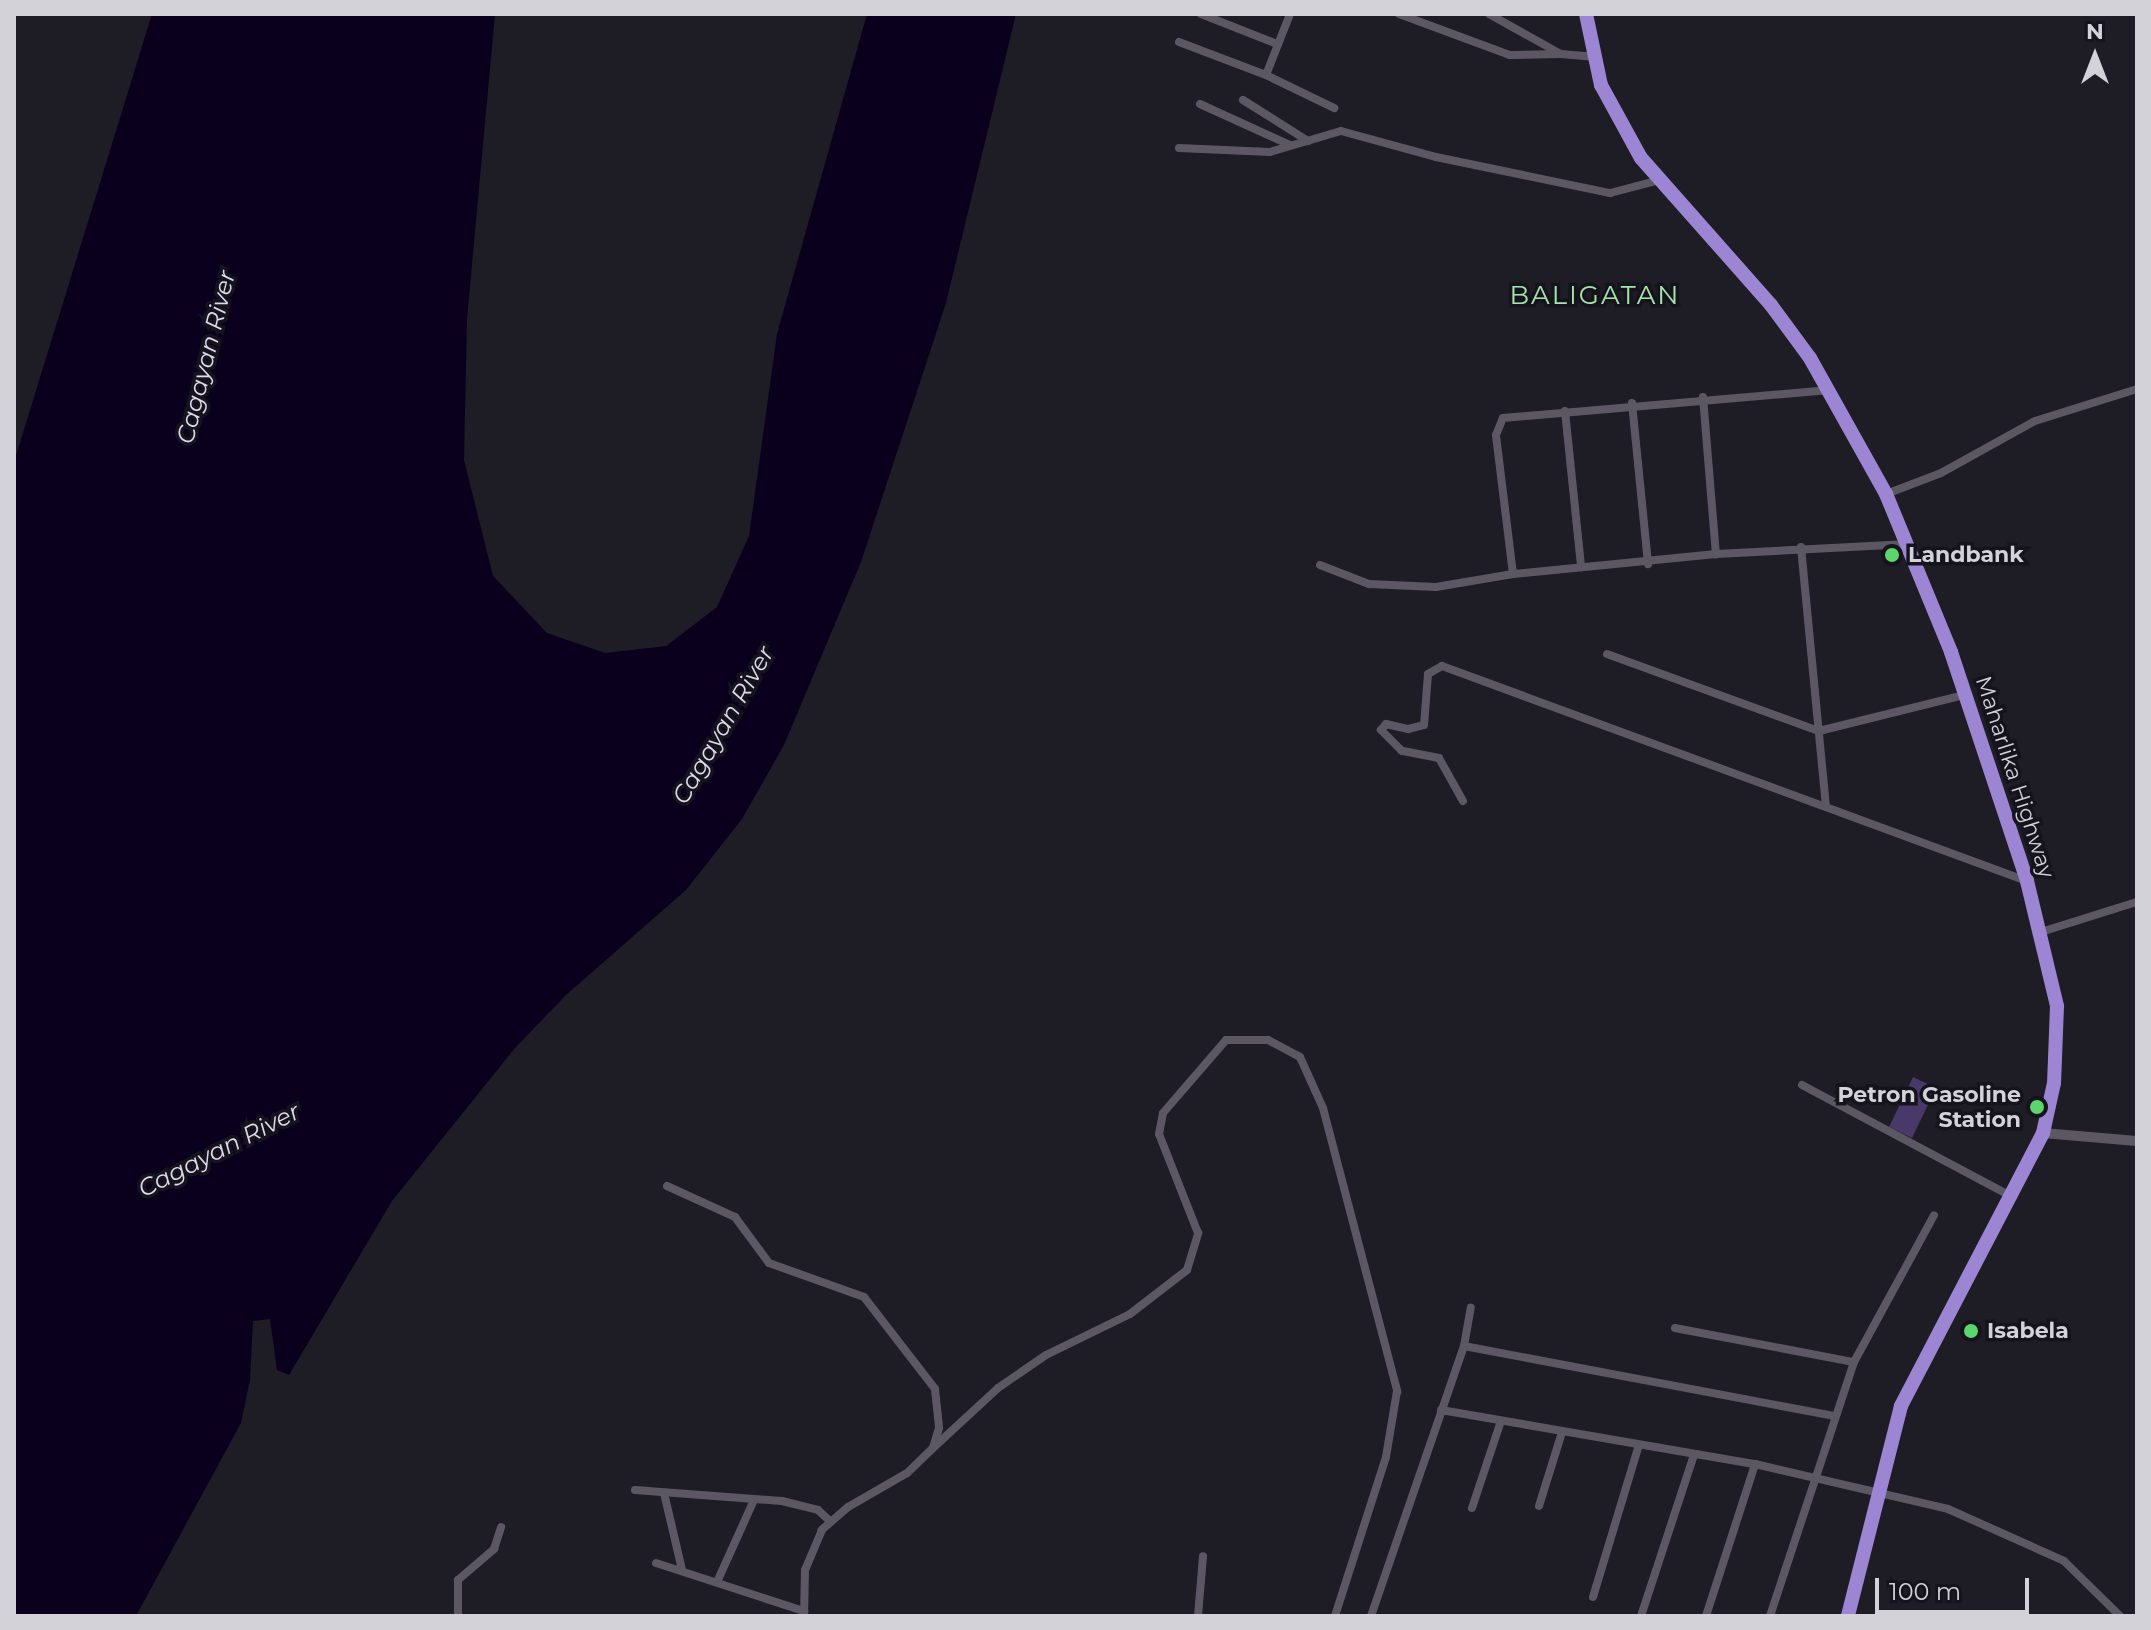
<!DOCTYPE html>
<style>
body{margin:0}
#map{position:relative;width:2151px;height:1630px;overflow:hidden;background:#1e1c25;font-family:Montserrat,sans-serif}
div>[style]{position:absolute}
.green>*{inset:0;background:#48396a}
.water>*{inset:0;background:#0a001e}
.minor>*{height:8px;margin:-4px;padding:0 4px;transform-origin:4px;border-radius:4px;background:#5b5864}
.tertiary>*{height:10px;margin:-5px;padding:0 5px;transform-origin:5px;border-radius:5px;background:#5b5864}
.trunk>*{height:14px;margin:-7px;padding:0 7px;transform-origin:7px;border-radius:7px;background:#9c86d3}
.dots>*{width:22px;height:22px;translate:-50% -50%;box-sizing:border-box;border:4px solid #15131c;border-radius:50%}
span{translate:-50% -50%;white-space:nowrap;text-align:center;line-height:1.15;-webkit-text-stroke:7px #15131c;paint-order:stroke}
.poi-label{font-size:22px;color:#d3d2d8;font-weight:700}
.left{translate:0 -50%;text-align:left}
.right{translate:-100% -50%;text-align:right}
.street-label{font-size:22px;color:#d3d2d8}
.water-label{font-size:24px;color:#dfdaef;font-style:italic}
.quarter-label{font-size:26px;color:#a7e4ab;letter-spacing:2px}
.frame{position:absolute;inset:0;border:16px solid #d3d2d8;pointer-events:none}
.north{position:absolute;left:2055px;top:16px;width:80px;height:80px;-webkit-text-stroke:6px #15131c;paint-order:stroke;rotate:0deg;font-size:22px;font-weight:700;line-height:32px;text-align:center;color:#d3d2d8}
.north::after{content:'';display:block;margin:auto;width:28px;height:36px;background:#d3d2d8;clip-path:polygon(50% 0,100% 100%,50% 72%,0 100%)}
.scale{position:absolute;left:1875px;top:1578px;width:154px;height:36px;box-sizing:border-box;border:4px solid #d3d2d8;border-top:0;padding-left:10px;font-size:24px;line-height:28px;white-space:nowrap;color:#d3d2d8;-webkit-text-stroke:6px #15131c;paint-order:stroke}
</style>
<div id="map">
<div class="green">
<div style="clip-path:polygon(1913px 1077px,1936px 1088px,1912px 1138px,1889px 1127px)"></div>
</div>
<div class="water">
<div style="clip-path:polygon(152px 14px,495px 14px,467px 319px,464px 460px,493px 576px,547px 633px,605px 653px,666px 646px,717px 607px,749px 536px,777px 334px,867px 14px,1016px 14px,946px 303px,861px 562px,784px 745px,742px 819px,686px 890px,566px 995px,515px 1048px,392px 1201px,289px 1375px,277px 1370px,270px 1319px,253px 1321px,250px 1380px,241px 1423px,136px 1616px,14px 1616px,14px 462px)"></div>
</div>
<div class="minor">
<div style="left:1201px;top:14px;width:82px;rotate:21.5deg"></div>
<div style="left:1399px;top:14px;width:118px;rotate:20.3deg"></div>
<div style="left:1510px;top:55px;width:51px;rotate:-1.1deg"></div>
<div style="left:1489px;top:14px;width:82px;rotate:29.1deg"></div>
<div style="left:1561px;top:54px;width:32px;rotate:5deg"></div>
<div style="left:1179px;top:42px;width:93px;rotate:20.8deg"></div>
<div style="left:1266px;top:75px;width:76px;rotate:25.9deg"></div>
<div style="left:1266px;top:75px;width:66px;rotate:-68.5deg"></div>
<div style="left:1243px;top:100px;width:77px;rotate:32.2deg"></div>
<div style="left:1200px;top:104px;width:99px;rotate:24.5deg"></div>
<div style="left:1179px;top:148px;width:91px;rotate:2.5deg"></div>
<div style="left:1270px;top:152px;width:74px;rotate:-16.5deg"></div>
<div style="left:1341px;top:131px;width:98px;rotate:15.3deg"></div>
<div style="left:1436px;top:157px;width:178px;rotate:11.7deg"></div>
<div style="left:1610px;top:193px;width:48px;rotate:-14.6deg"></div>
<div style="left:1703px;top:397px;width:158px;rotate:85.3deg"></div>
<div style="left:1632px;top:403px;width:162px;rotate:84.3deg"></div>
<div style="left:1565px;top:411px;width:157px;rotate:84.1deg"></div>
<div style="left:1886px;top:494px;width:59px;rotate:-20.9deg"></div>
<div style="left:1941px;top:473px;width:107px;rotate:-29deg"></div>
<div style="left:2035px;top:421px;width:107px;rotate:-17.4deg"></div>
<div style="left:1801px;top:547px;width:260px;rotate:84.5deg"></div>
<div style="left:1320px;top:565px;width:53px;rotate:21.2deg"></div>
<div style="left:1369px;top:584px;width:67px;rotate:2.6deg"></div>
<div style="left:1436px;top:587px;width:78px;rotate:-9.6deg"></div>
<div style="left:1513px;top:574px;width:204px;rotate:-5.6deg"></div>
<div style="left:1716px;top:554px;width:193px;rotate:-3deg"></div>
<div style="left:1513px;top:574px;width:140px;rotate:-97deg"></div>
<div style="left:1496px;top:435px;width:18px;rotate:-68deg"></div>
<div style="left:1503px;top:418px;width:328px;rotate:-4.9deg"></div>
<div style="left:1607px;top:654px;width:226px;rotate:20deg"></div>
<div style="left:1819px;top:731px;width:150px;rotate:-13.9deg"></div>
<div style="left:1463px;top:801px;width:49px;rotate:-119.2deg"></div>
<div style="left:1439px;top:758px;width:38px;rotate:-169deg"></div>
<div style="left:1402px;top:751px;width:30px;rotate:-135deg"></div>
<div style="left:1381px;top:730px;width:8px;rotate:-50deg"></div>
<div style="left:1386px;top:724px;width:23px;rotate:13deg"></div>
<div style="left:1408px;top:729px;width:16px;rotate:-14deg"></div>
<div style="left:1424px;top:725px;width:51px;rotate:-85.5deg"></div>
<div style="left:1428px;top:674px;width:16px;rotate:-30deg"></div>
<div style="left:1442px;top:666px;width:623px;rotate:20.18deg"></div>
<div style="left:2041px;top:932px;width:101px;rotate:-17.4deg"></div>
<div style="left:1802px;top:1085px;width:239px;rotate:28deg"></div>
<div style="left:667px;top:1186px;width:75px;rotate:24.5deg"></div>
<div style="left:735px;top:1217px;width:57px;rotate:53.5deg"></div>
<div style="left:769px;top:1263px;width:101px;rotate:19.7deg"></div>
<div style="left:864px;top:1297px;width:116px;rotate:52.3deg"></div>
<div style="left:935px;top:1389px;width:39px;rotate:84deg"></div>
<div style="left:939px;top:1428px;width:21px;rotate:107deg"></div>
<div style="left:933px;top:1448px;width:36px;rotate:136deg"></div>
<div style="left:907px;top:1473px;width:68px;rotate:150deg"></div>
<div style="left:848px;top:1507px;width:35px;rotate:139deg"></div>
<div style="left:822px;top:1530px;width:43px;rotate:113deg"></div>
<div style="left:805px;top:1570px;width:46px;rotate:91.2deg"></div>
<div style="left:1675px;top:1328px;width:182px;rotate:10.8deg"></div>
<div style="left:1464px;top:1346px;width:376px;rotate:10.7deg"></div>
<div style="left:1441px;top:1410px;width:319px;rotate:9.8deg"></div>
<div style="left:1755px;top:1464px;width:198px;rotate:13.1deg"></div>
<div style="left:1948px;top:1509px;width:127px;rotate:24.1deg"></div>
<div style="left:2064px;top:1561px;width:78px;rotate:44.5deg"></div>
<div style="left:933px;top:1448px;width:88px;rotate:-42.7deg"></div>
<div style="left:998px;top:1388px;width:58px;rotate:-34.5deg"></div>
<div style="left:1046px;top:1355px;width:93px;rotate:-26deg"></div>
<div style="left:1130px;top:1314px;width:72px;rotate:-37.7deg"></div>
<div style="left:1187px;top:1270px;width:39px;rotate:-73deg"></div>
<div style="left:1198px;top:1233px;width:106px;rotate:-111.5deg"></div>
<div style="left:1159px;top:1134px;width:21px;rotate:-79deg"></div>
<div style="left:1163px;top:1113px;width:96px;rotate:-49.2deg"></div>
<div style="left:1226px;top:1040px;width:42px"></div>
<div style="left:1268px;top:1040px;width:36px;rotate:28deg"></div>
<div style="left:1300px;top:1057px;width:56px;rotate:65.7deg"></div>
<div style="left:1323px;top:1108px;width:293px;rotate:75.3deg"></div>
<div style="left:1397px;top:1391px;width:67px;rotate:99.5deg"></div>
<div style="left:1386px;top:1457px;width:167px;rotate:107.8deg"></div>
<div style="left:635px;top:1490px;width:147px;rotate:4.3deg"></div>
<div style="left:782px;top:1501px;width:37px;rotate:14deg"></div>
<div style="left:818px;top:1510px;width:16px;rotate:43deg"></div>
<div style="left:664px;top:1493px;width:79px;rotate:76.8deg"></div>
<div style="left:1539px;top:1506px;width:77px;rotate:-72.7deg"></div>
<div style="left:1472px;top:1508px;width:92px;rotate:-71.6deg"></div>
<div style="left:656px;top:1563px;width:156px;rotate:18deg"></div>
<div style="left:717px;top:1582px;width:90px;rotate:-65.7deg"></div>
<div style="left:1593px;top:1597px;width:159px;rotate:-73.2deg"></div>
<div style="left:458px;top:1616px;width:36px;rotate:-90deg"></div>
<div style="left:458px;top:1580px;width:48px;rotate:-40.7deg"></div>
<div style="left:494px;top:1549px;width:23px;rotate:-72deg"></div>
<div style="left:1198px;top:1616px;width:60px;rotate:-85.2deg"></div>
<div style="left:1371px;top:1616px;width:286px;rotate:-71deg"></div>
<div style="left:1464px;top:1346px;width:39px;rotate:-80deg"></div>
<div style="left:1641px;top:1616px;width:169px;rotate:-71.8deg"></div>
<div style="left:1706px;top:1616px;width:160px;rotate:-72.1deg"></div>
<div style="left:1770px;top:1616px;width:268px;rotate:-71.7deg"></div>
<div style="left:1854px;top:1362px;width:167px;rotate:-61.4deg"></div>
</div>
<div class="tertiary">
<div style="left:2043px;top:1133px;width:94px;rotate:4.9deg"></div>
</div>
<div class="trunk">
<div style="left:1586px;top:14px;width:73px;rotate:78.1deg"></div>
<div style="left:1601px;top:85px;width:83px;rotate:61.3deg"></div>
<div style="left:1641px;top:158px;width:196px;rotate:48.5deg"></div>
<div style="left:1771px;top:305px;width:66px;rotate:53.7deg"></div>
<div style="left:1810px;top:358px;width:156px;rotate:60.8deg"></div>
<div style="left:1886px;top:494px;width:171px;rotate:67.6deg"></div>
<div style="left:1951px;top:652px;width:241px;rotate:71.6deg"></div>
<div style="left:2027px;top:881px;width:129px;rotate:76.5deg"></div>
<div style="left:2057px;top:1006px;width:77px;rotate:92.2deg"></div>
<div style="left:2054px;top:1083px;width:51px;rotate:102.4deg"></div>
<div style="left:2043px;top:1133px;width:308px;rotate:117.5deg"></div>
<div style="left:1901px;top:1406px;width:217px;rotate:104.2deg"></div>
</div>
<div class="dots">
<div style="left:1892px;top:555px;background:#5cd56d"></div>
<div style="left:2037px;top:1107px;background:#5cd56d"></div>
<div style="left:1971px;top:1331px;background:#5cd56d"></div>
</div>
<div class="poi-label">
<span class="left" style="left:1908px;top:555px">Landbank</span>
<span class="right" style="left:2021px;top:1107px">Petron Gasoline<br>Station</span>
<span class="left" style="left:1987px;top:1331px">Isabela</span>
</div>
<div class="street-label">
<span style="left:2015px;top:777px;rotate:72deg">Maharlika Highway</span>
</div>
<div class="water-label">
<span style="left:206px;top:357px;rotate:-76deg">Cagayan River</span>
<span style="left:723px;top:725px;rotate:-60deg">Cagayan River</span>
<span style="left:219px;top:1150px;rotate:-27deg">Cagayan River</span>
</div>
<div class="quarter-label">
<span style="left:1595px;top:296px">BALIGATAN</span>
</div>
<div class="frame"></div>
<div class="north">N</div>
<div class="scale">100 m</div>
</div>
